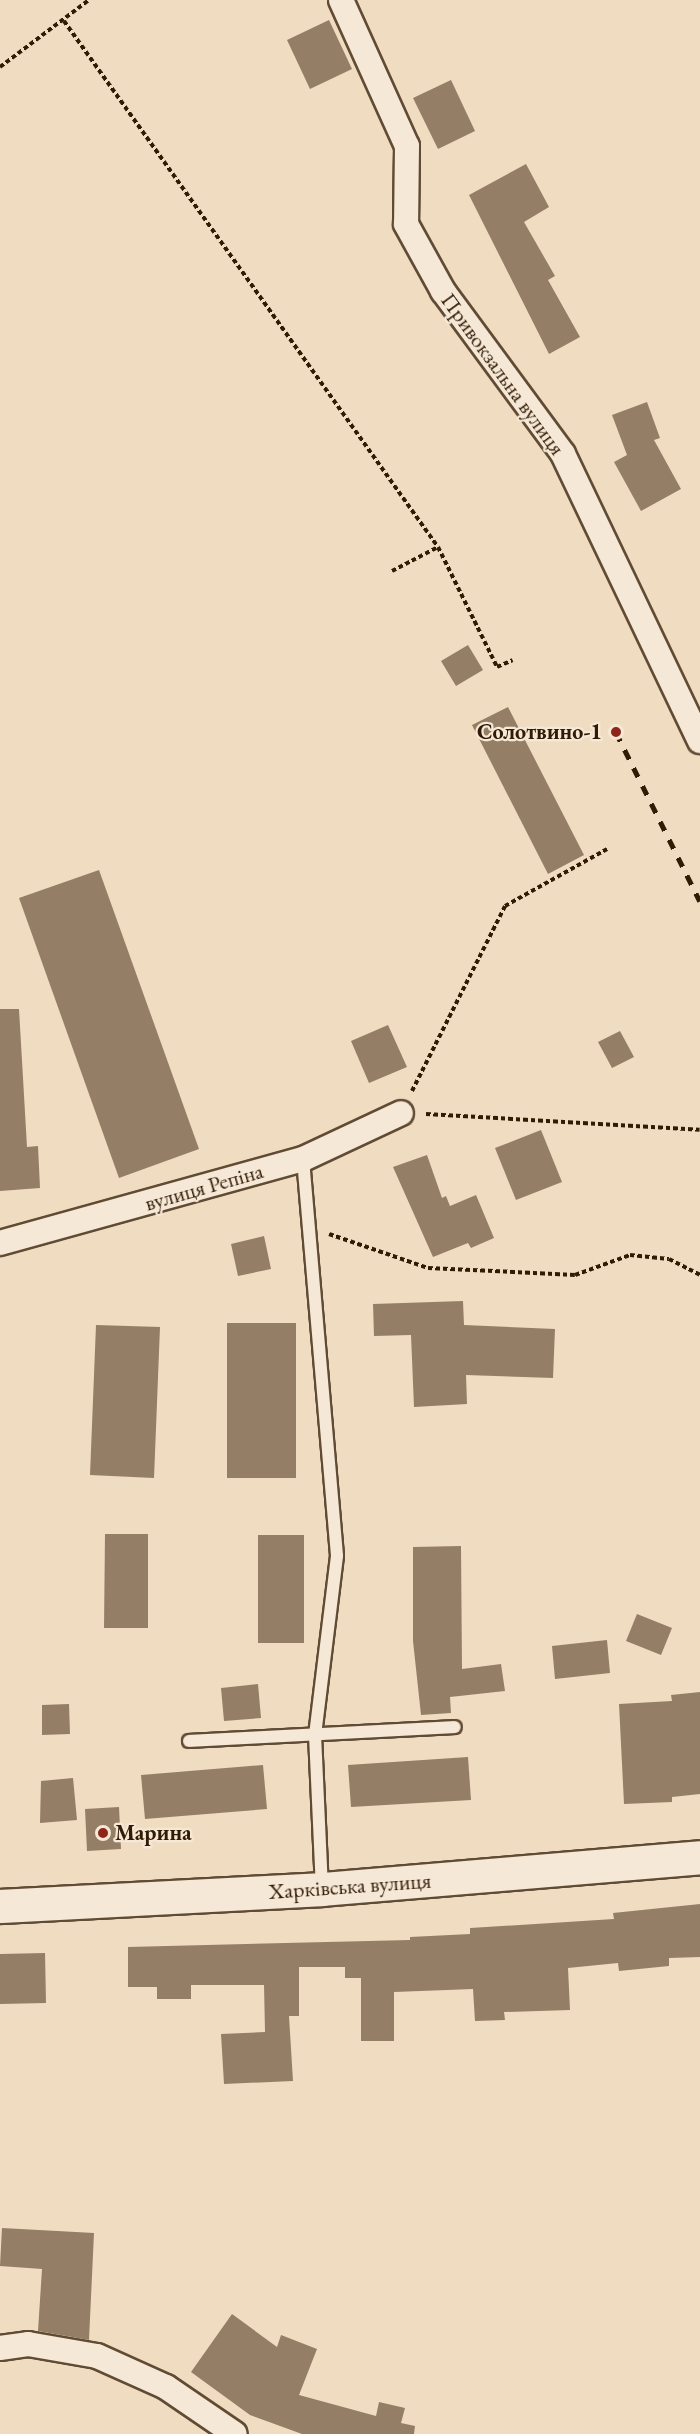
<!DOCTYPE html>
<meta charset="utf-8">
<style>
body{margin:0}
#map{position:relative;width:700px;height:2434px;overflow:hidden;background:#f0dcc0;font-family:"EB Garamond",serif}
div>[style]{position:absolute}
.building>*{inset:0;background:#947f66}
.path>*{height:4px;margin-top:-2px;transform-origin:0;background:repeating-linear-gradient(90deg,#311b05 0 4.5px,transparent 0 7.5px)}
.roads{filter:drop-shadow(2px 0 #614b34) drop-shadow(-2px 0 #614b34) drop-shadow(0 2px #614b34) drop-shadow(0 -2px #614b34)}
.lane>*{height:12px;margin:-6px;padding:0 6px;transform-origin:6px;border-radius:6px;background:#f5e8d6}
.street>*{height:24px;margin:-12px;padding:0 12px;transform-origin:12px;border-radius:12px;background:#f5e8d6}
.secondary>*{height:33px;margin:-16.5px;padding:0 16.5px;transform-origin:16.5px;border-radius:16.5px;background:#f5e8d6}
.rail>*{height:4.5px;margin-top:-2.25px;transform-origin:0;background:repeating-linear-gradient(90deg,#311b05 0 10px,transparent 0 20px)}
.dots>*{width:16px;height:16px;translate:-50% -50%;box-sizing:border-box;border:3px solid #f5e8d6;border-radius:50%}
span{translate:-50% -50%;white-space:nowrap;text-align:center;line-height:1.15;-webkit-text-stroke:4.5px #f5e8d6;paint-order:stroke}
.street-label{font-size:22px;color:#311b05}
.poi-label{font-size:22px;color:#311b05;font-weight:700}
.right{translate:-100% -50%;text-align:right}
.left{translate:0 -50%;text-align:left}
</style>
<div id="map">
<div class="building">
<div style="clip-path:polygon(329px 20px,352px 69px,310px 89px,287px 40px)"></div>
<div style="clip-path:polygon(451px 80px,475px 131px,438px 149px,413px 98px)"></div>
<div style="clip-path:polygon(526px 164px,549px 207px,524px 222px,555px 276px,548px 280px,580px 337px,549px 354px,469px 195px)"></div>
<div style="clip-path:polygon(647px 402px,660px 438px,654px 440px,681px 489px,641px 511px,614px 462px,627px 455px,612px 415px)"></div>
<div style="clip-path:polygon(468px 645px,483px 670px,456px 686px,441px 661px)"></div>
<div style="clip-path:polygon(508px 707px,584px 855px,548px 874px,472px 725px)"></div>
<div style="clip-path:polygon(99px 870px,199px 1149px,119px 1178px,19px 898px)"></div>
<div style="clip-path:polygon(0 1009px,19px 1009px,27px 1147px,38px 1146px,40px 1188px,0 1191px)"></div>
<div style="clip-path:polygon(388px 1025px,407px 1067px,369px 1083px,351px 1041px)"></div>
<div style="clip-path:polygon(620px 1031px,634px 1057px,612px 1068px,598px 1042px)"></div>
<div style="clip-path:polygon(541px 1130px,562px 1182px,516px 1200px,495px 1148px)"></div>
<div style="clip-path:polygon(427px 1155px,442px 1198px,446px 1196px,450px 1206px,476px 1195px,494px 1238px,471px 1248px,468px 1243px,433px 1257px,393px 1167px)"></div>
<div style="clip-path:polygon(264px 1236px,271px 1269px,238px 1276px,231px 1244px)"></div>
<div style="clip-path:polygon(463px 1301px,464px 1325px,555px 1329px,553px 1378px,466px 1375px,467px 1404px,414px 1407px,411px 1335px,374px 1336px,373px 1304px)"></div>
<div style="clip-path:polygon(227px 1323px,296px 1323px,296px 1478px,227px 1478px)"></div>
<div style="clip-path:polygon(96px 1325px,160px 1327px,154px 1478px,90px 1475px)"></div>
<div style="clip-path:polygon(105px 1534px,148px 1534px,148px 1628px,104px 1628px)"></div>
<div style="clip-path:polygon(258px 1535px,304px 1535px,304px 1643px,258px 1643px)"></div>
<div style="clip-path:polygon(461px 1546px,462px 1669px,501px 1664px,505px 1691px,450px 1697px,451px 1713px,421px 1715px,413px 1641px,413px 1547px)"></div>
<div style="clip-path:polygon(637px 1614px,672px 1628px,661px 1655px,626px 1641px)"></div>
<div style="clip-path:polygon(607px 1640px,610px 1673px,555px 1679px,552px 1646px)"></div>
<div style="clip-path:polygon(258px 1684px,261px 1718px,224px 1721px,221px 1688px)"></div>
<div style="clip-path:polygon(700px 1692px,700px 1794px,672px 1797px,672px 1802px,624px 1804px,619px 1704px,672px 1701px,671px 1695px)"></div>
<div style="clip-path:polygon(69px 1704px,70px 1734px,42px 1735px,42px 1705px)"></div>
<div style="clip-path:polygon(468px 1757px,471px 1800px,351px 1807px,348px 1765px)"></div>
<div style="clip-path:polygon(263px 1765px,267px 1809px,145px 1819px,141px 1775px)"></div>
<div style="clip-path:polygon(73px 1778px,77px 1820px,40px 1823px,41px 1781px)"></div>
<div style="clip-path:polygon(119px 1807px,121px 1849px,87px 1851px,85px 1809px)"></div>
<div style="clip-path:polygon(700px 1904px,700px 1957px,669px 1958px,669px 1966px,619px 1971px,618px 1963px,568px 1968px,570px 2010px,504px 2012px,505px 2020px,475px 2021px,473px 1989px,394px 1992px,394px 2041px,361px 2041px,361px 1978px,345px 1978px,345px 1967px,299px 1967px,299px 2016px,289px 2016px,293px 2081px,224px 2084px,221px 2034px,265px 2032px,264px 1985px,191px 1985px,191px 1999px,157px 1999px,157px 1987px,128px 1987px,128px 1947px,410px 1940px,410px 1937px,470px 1934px,470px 1928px,614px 1919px,613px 1913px)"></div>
<div style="clip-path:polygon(45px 1953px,46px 2003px,0 2004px,0 1954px)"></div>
<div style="clip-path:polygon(2px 2228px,94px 2233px,89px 2340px,38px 2331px,42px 2269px,0 2266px)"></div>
<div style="clip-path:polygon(232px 2314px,277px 2347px,281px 2335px,317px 2349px,299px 2395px,376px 2416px,379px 2402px,405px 2408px,401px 2423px,415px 2426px,414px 2434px,302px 2434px,250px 2415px,191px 2372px)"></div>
</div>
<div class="path">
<div style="left:64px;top:21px;width:645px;rotate:54.59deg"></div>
<div style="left:0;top:67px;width:111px;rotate:-37deg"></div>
<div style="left:392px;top:571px;width:52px;rotate:-27.6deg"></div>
<div style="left:438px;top:547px;width:134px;rotate:63.8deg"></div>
<div style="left:497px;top:667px;width:17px;rotate:-24deg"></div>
<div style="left:412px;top:1091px;width:207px;rotate:-63.3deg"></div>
<div style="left:505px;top:906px;width:117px;rotate:-29.2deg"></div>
<div style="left:426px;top:1114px;width:274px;rotate:3.3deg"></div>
<div style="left:329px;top:1234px;width:105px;rotate:19deg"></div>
<div style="left:428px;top:1268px;width:147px;rotate:2.7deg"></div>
<div style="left:575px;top:1275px;width:59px;rotate:-20deg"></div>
<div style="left:630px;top:1255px;width:39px;rotate:6deg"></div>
<div style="left:669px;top:1259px;width:35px;rotate:27deg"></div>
</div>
<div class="roads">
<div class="lane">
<div style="left:303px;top:1159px;width:398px;rotate:85.1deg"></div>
<div style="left:337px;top:1556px;width:180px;rotate:97deg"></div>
<div style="left:315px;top:1735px;width:152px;rotate:87.4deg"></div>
<div style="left:189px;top:1741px;width:266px;rotate:-3deg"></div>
</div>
<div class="street">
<div style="left:341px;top:0;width:160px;rotate:65.7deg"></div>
<div style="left:407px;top:146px;width:78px;rotate:90.7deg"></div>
<div style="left:406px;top:224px;width:77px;rotate:61.1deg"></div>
<div style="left:443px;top:291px;width:202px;rotate:53.6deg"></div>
<div style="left:563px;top:454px;width:318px;rotate:64.5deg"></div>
<div style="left:0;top:1243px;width:314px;rotate:-15.5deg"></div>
<div style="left:303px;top:1159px;width:108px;rotate:-25.1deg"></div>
<div style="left:0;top:2348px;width:28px;rotate:-8deg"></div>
<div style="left:28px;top:2344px;width:70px;rotate:9.9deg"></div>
<div style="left:97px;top:2356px;width:76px;rotate:24.2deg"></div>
<div style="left:166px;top:2387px;width:83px;rotate:34.3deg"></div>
</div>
<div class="secondary">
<div style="left:0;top:1906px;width:322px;rotate:-3deg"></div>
<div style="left:322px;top:1889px;width:379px;rotate:-4.8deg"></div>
</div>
</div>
<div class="rail">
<div style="left:616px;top:732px;width:189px;rotate:63.6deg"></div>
</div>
<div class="dots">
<div style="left:616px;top:732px;background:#8f2418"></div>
<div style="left:103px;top:1833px;background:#8f2418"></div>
</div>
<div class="street-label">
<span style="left:503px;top:374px;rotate:54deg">Привокзальна вулиця</span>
<span style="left:204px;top:1187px;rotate:-16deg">вулиця Репіна</span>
<span style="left:350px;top:1886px;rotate:-4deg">Харківська вулиця</span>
</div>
<div class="poi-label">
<span class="right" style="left:602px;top:732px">Солотвино-1</span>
<span class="left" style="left:115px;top:1833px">Марина</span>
</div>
</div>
